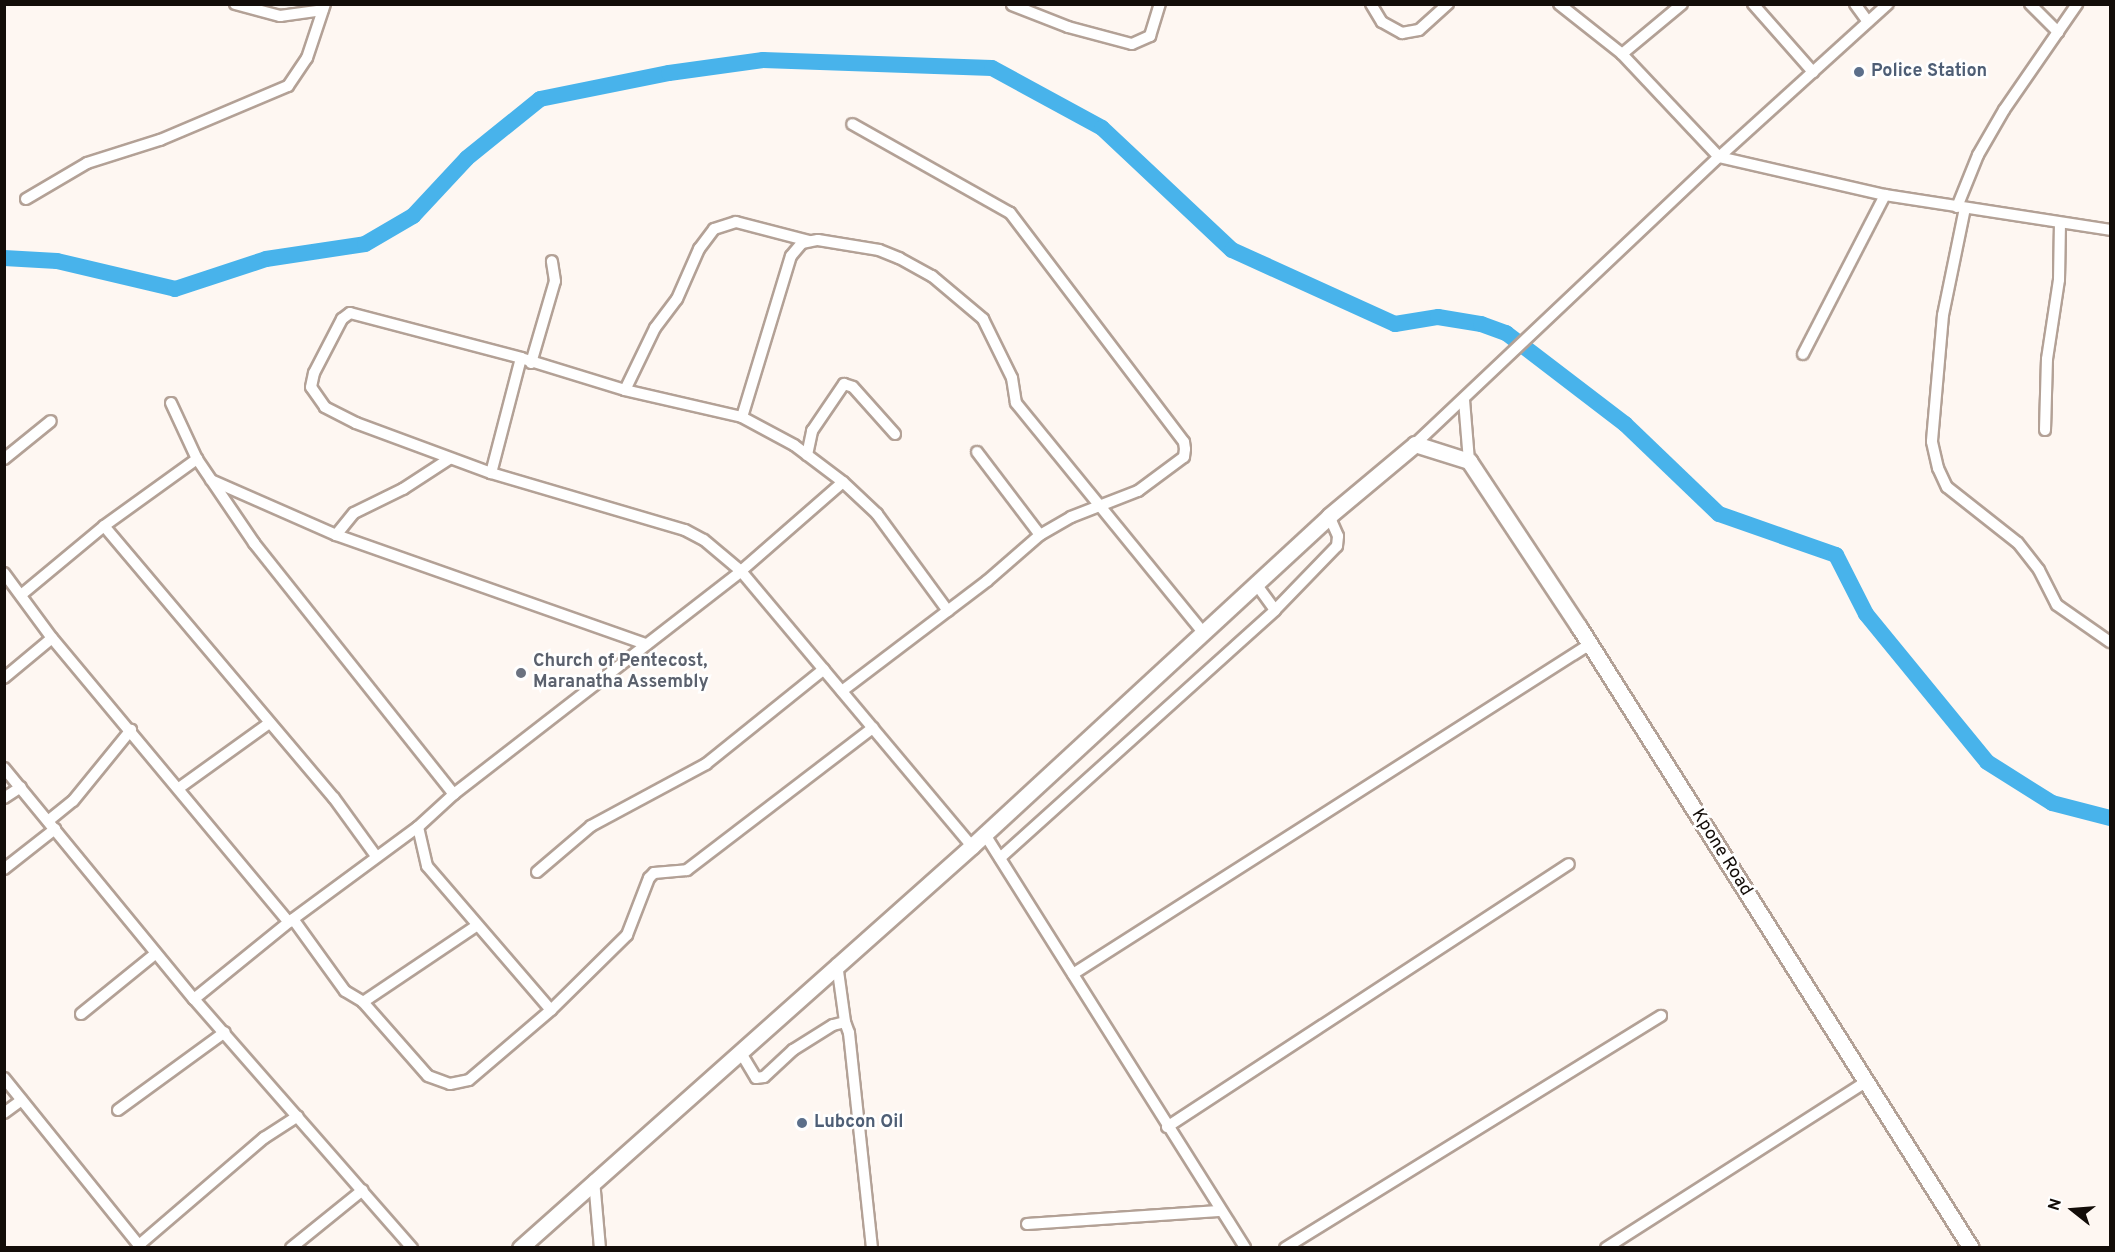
<!DOCTYPE html>
<style>
body{margin:0}
#map{position:relative;width:2115px;height:1252px;overflow:hidden;background:#fef7f2;font-family:Overpass,sans-serif}
div>[style]{position:absolute}
.river>*{height:16px;margin:-8px;padding:0 8px;transform-origin:8px;border-radius:8px;background:#48b3eb}
.roads{filter:drop-shadow(2px 0 #b3a196) drop-shadow(-2px 0 #b3a196) drop-shadow(0 2px #b3a196) drop-shadow(0 -2px #b3a196)}
.minor>*{height:10px;margin:-5px;padding:0 5px;transform-origin:5px;border-radius:5px;background:#fff}
.secondary>*{height:15px;margin:-7.5px;padding:0 7.5px;transform-origin:7.5px;border-radius:7.5px;background:#fff}
.dots>*{width:16px;height:16px;translate:-50% -50%;box-sizing:border-box;border:3px solid #fff;border-radius:50%}
span{translate:-50% -50%;white-space:nowrap;text-align:center;line-height:1.15;-webkit-text-stroke:5px #fff;paint-order:stroke}
.service-label{font-size:18px;color:#4e5e75;font-weight:700}
.left{translate:0 -50%;text-align:left}
.worship-label{font-size:18px;color:#5b616d;font-weight:700}
.street-label{font-size:18px;color:#130d09}
.frame{position:absolute;inset:0;border:6px solid #130d09;pointer-events:none}
.north{position:absolute;left:2043px;top:1180px;width:60px;height:60px;-webkit-text-stroke:4px #fff;paint-order:stroke;rotate:287deg;font-size:16px;font-weight:700;line-height:24px;text-align:center;color:#130d09}
.north::after{content:'';display:block;margin:auto;width:21px;height:27px;background:#130d09;clip-path:polygon(50% 0,100% 100%,50% 72%,0 100%)}
</style>
<div id="map">
<div class="river">
<div style="left:4px;top:258px;width:53px;rotate:3.2deg"></div>
<div style="left:57px;top:261px;width:121px;rotate:13.3deg"></div>
<div style="left:175px;top:289px;width:96px;rotate:-18.2deg"></div>
<div style="left:266px;top:259px;width:100px;rotate:-8.6deg"></div>
<div style="left:365px;top:244px;width:56px;rotate:-30.3deg"></div>
<div style="left:413px;top:216px;width:79px;rotate:-47deg"></div>
<div style="left:467px;top:158px;width:94px;rotate:-38.9deg"></div>
<div style="left:540px;top:99px;width:132px;rotate:-11.4deg"></div>
<div style="left:669px;top:73px;width:95px;rotate:-7.9deg"></div>
<div style="left:763px;top:60px;width:229px;rotate:2deg"></div>
<div style="left:992px;top:68px;width:125px;rotate:28.6deg"></div>
<div style="left:1102px;top:128px;width:178px;rotate:43.2deg"></div>
<div style="left:1232px;top:250px;width:179px;rotate:24.4deg"></div>
<div style="left:1395px;top:324px;width:44px;rotate:-9.2deg"></div>
<div style="left:1438px;top:317px;width:44px;rotate:9.2deg"></div>
<div style="left:1481px;top:324px;width:27px;rotate:20deg"></div>
<div style="left:1506px;top:333px;width:150px;rotate:37.4deg"></div>
<div style="left:1625px;top:424px;width:130px;rotate:43.8deg"></div>
<div style="left:1719px;top:514px;width:124px;rotate:19.3deg"></div>
<div style="left:1836px;top:555px;width:66px;rotate:63deg"></div>
<div style="left:1866px;top:614px;width:191px;rotate:50.7deg"></div>
<div style="left:1987px;top:762px;width:77px;rotate:32.2deg"></div>
<div style="left:2052px;top:803px;width:60px;rotate:14.5deg"></div>
</div>
<div class="roads">
<div class="minor">
<div style="left:235px;top:4px;width:47px;rotate:14.9deg"></div>
<div style="left:280px;top:16px;width:43px;rotate:-7.9deg"></div>
<div style="left:1371px;top:4px;width:21px;rotate:59deg"></div>
<div style="left:1382px;top:22px;width:23px;rotate:29deg"></div>
<div style="left:1402px;top:33px;width:17px;rotate:-10deg"></div>
<div style="left:1419px;top:30px;width:39px;rotate:-42deg"></div>
<div style="left:1559px;top:4px;width:80px;rotate:38.4deg"></div>
<div style="left:1622px;top:54px;width:141px;rotate:46.7deg"></div>
<div style="left:1719px;top:157px;width:170px;rotate:12.9deg"></div>
<div style="left:1885px;top:195px;width:228px;rotate:8.8deg"></div>
<div style="left:1753px;top:4px;width:91px;rotate:48.6deg"></div>
<div style="left:1855px;top:4px;width:22px;rotate:54deg"></div>
<div style="left:2030px;top:4px;width:40px;rotate:45deg"></div>
<div style="left:1012px;top:5px;width:60px;rotate:21.4deg"></div>
<div style="left:1068px;top:27px;width:66px;rotate:14.9deg"></div>
<div style="left:1132px;top:44px;width:20px;rotate:-24deg"></div>
<div style="left:1150px;top:36px;width:34px;rotate:-73deg"></div>
<div style="left:1622px;top:54px;width:78px;rotate:-39.8deg"></div>
<div style="left:26px;top:199px;width:71px;rotate:-30.5deg"></div>
<div style="left:87px;top:163px;width:77px;rotate:-17.5deg"></div>
<div style="left:160px;top:140px;width:139px;rotate:-22.9deg"></div>
<div style="left:288px;top:86px;width:34px;rotate:-56deg"></div>
<div style="left:307px;top:58px;width:57px;rotate:-71.6deg"></div>
<div style="left:1957px;top:207px;width:56px;rotate:-68deg"></div>
<div style="left:1978px;top:155px;width:52px;rotate:-60deg"></div>
<div style="left:2004px;top:110px;width:129px;rotate:-55.4deg"></div>
<div style="left:1965px;top:208px;width:109px;rotate:101.6deg"></div>
<div style="left:1943px;top:315px;width:127px;rotate:95deg"></div>
<div style="left:1932px;top:442px;width:27px;rotate:77deg"></div>
<div style="left:1938px;top:468px;width:21px;rotate:65deg"></div>
<div style="left:1947px;top:487px;width:90px;rotate:38.3deg"></div>
<div style="left:2018px;top:543px;width:34px;rotate:52deg"></div>
<div style="left:2039px;top:570px;width:39px;rotate:63deg"></div>
<div style="left:2057px;top:605px;width:65px;rotate:34.9deg"></div>
<div style="left:1803px;top:354px;width:179px;rotate:-62.7deg"></div>
<div style="left:531px;top:363px;width:85px;rotate:-73.7deg"></div>
<div style="left:555px;top:281px;width:20px;rotate:-99deg"></div>
<div style="left:625px;top:390px;width:69px;rotate:-64.2deg"></div>
<div style="left:655px;top:328px;width:36px;rotate:-53deg"></div>
<div style="left:677px;top:299px;width:55px;rotate:-66.3deg"></div>
<div style="left:699px;top:249px;width:25px;rotate:-53deg"></div>
<div style="left:714px;top:229px;width:23px;rotate:-18deg"></div>
<div style="left:736px;top:222px;width:75px;rotate:14.6deg"></div>
<div style="left:1464px;top:400px;width:61px;rotate:85.3deg"></div>
<div style="left:171px;top:403px;width:62px;rotate:65.1deg"></div>
<div style="left:742px;top:417px;width:120px;rotate:-167deg"></div>
<div style="left:625px;top:390px;width:109px;rotate:-162.9deg"></div>
<div style="left:521px;top:358px;width:119px;rotate:104.6deg"></div>
<div style="left:491px;top:473px;width:202px;rotate:16.4deg"></div>
<div style="left:685px;top:530px;width:21px;rotate:28deg"></div>
<div style="left:704px;top:540px;width:48px;rotate:40deg"></div>
<div style="left:741px;top:571px;width:359px;rotate:50deg"></div>
<div style="left:2045px;top:430px;width:71px;rotate:-88.4deg"></div>
<div style="left:2047px;top:359px;width:80px;rotate:-81.4deg"></div>
<div style="left:2059px;top:280px;width:56px;rotate:-89deg"></div>
<div style="left:1415px;top:444px;width:418px;rotate:-43.4deg"></div>
<div style="left:1719px;top:157px;width:228px;rotate:-42.2deg"></div>
<div style="left:977px;top:452px;width:104px;rotate:52.8deg"></div>
<div style="left:807px;top:455px;width:25px;rotate:-78deg"></div>
<div style="left:812px;top:431px;width:57px;rotate:-55.8deg"></div>
<div style="left:844px;top:384px;width:9px;rotate:18deg"></div>
<div style="left:853px;top:387px;width:63px;rotate:48.2deg"></div>
<div style="left:4px;top:459px;width:60px;rotate:-39deg"></div>
<div style="left:491px;top:473px;width:144px;rotate:-159.7deg"></div>
<div style="left:356px;top:423px;width:35px;rotate:-153deg"></div>
<div style="left:325px;top:407px;width:24px;rotate:-125deg"></div>
<div style="left:311px;top:387px;width:14px;rotate:-78deg"></div>
<div style="left:314px;top:373px;width:61px;rotate:-62.6deg"></div>
<div style="left:342px;top:319px;width:10px;rotate:-37deg"></div>
<div style="left:350px;top:313px;width:177px;rotate:14.7deg"></div>
<div style="left:211px;top:480px;width:137px;rotate:23.7deg"></div>
<div style="left:336px;top:535px;width:329px;rotate:19.4deg"></div>
<div style="left:843px;top:482px;width:47px;rotate:43.3deg"></div>
<div style="left:877px;top:514px;width:120px;rotate:53.8deg"></div>
<div style="left:104px;top:526px;width:356px;rotate:49.8deg"></div>
<div style="left:334px;top:798px;width:72px;rotate:54.1deg"></div>
<div style="left:336px;top:535px;width:28px;rotate:-51deg"></div>
<div style="left:354px;top:513px;width:55px;rotate:-26.1deg"></div>
<div style="left:403px;top:489px;width:55px;rotate:-33.1deg"></div>
<div style="left:4px;top:573px;width:81px;rotate:53.6deg"></div>
<div style="left:52px;top:638px;width:370px;rotate:50.2deg"></div>
<div style="left:289px;top:922px;width:160px;rotate:-36.4deg"></div>
<div style="left:418px;top:827px;width:49px;rotate:-42.5deg"></div>
<div style="left:454px;top:794px;width:363px;rotate:-37.8deg"></div>
<div style="left:741px;top:571px;width:135px;rotate:-41.1deg"></div>
<div style="left:843px;top:482px;width:61px;rotate:-142.9deg"></div>
<div style="left:794px;top:445px;width:59px;rotate:-151.7deg"></div>
<div style="left:742px;top:417px;width:168px;rotate:-73.1deg"></div>
<div style="left:791px;top:256px;width:17px;rotate:-50deg"></div>
<div style="left:802px;top:243px;width:16px;rotate:-11deg"></div>
<div style="left:818px;top:240px;width:62px;rotate:9.3deg"></div>
<div style="left:879px;top:250px;width:22px;rotate:22deg"></div>
<div style="left:899px;top:258px;width:38px;rotate:29deg"></div>
<div style="left:932px;top:276px;width:67px;rotate:40.1deg"></div>
<div style="left:983px;top:319px;width:66px;rotate:63.8deg"></div>
<div style="left:1012px;top:378px;width:25px;rotate:81deg"></div>
<div style="left:1016px;top:403px;width:296px;rotate:50.8deg"></div>
<div style="left:21px;top:595px;width:108px;rotate:-39.7deg"></div>
<div style="left:104px;top:526px;width:115px;rotate:-35.8deg"></div>
<div style="left:197px;top:459px;width:102px;rotate:55.8deg"></div>
<div style="left:254px;top:543px;width:321px;rotate:51.5deg"></div>
<div style="left:1275px;top:610px;width:89px;rotate:-45.9deg"></div>
<div style="left:1337px;top:546px;width:10px;rotate:-84deg"></div>
<div style="left:1338px;top:536px;width:22px;rotate:-114deg"></div>
<div style="left:4px;top:678px;width:62px;rotate:-39.8deg"></div>
<div style="left:842px;top:691px;width:182px;rotate:-37.2deg"></div>
<div style="left:987px;top:581px;width:70px;rotate:-41deg"></div>
<div style="left:1040px;top:535px;width:36px;rotate:-30deg"></div>
<div style="left:1071px;top:517px;width:72px;rotate:-21.2deg"></div>
<div style="left:1138px;top:491px;width:57px;rotate:-36.5deg"></div>
<div style="left:1184px;top:457px;width:8px;rotate:-83deg"></div>
<div style="left:1185px;top:449px;width:7px;rotate:-98deg"></div>
<div style="left:1184px;top:442px;width:288px;rotate:-127.2deg"></div>
<div style="left:1010px;top:213px;width:181px;rotate:-150.6deg"></div>
<div style="left:4px;top:768px;width:299px;rotate:50.6deg"></div>
<div style="left:194px;top:999px;width:122px;rotate:-39deg"></div>
<div style="left:179px;top:788px;width:110px;rotate:-35.7deg"></div>
<div style="left:4px;top:798px;width:20px;rotate:-33deg"></div>
<div style="left:48px;top:821px;width:32px;rotate:-39deg"></div>
<div style="left:73px;top:801px;width:92px;rotate:-50.8deg"></div>
<div style="left:418px;top:827px;width:40px;rotate:77deg"></div>
<div style="left:427px;top:866px;width:190px;rotate:49.3deg"></div>
<div style="left:984px;top:833px;width:490px;rotate:57.8deg"></div>
<div style="left:1000px;top:858px;width:370px;rotate:-42deg"></div>
<div style="left:1275px;top:610px;width:32px;rotate:-126deg"></div>
<div style="left:4px;top:869px;width:65px;rotate:-38.1deg"></div>
<div style="left:537px;top:872px;width:71px;rotate:-40.4deg"></div>
<div style="left:591px;top:826px;width:131px;rotate:-28.3deg"></div>
<div style="left:706px;top:764px;width:151px;rotate:-38.8deg"></div>
<div style="left:293px;top:919px;width:89px;rotate:54.2deg"></div>
<div style="left:345px;top:991px;width:21px;rotate:31deg"></div>
<div style="left:363px;top:1002px;width:98px;rotate:48.7deg"></div>
<div style="left:428px;top:1076px;width:23px;rotate:20deg"></div>
<div style="left:450px;top:1084px;width:19px;rotate:-12deg"></div>
<div style="left:469px;top:1080px;width:108px;rotate:-40.5deg"></div>
<div style="left:551px;top:1010px;width:107px;rotate:-44.6deg"></div>
<div style="left:627px;top:935px;width:61px;rotate:-68.9deg"></div>
<div style="left:649px;top:878px;width:7px;rotate:-45deg"></div>
<div style="left:654px;top:873px;width:33px;rotate:-5deg"></div>
<div style="left:687px;top:870px;width:234px;rotate:-37.4deg"></div>
<div style="left:837px;top:964px;width:59px;rotate:82.1deg"></div>
<div style="left:1073px;top:974px;width:613px;rotate:-32.55deg"></div>
<div style="left:194px;top:999px;width:331px;rotate:48.8deg"></div>
<div style="left:363px;top:1002px;width:136px;rotate:-33.9deg"></div>
<div style="left:81px;top:1014px;width:95px;rotate:-39deg"></div>
<div style="left:741px;top:1053px;width:29px;rotate:59deg"></div>
<div style="left:756px;top:1078px;width:8px;rotate:-7deg"></div>
<div style="left:764px;top:1077px;width:40px;rotate:-43deg"></div>
<div style="left:793px;top:1050px;width:47px;rotate:-32deg"></div>
<div style="left:833px;top:1025px;width:12px;rotate:-14deg"></div>
<div style="left:845px;top:1022px;width:12px;rotate:70deg"></div>
<div style="left:849px;top:1033px;width:216px;rotate:83.9deg"></div>
<div style="left:4px;top:1078px;width:218px;rotate:51.1deg"></div>
<div style="left:118px;top:1110px;width:132px;rotate:-36.1deg"></div>
<div style="left:4px;top:1113px;width:22px;rotate:-36deg"></div>
<div style="left:1167px;top:1127px;width:480px;rotate:-33.2deg"></div>
<div style="left:594px;top:1180px;width:68px;rotate:85deg"></div>
<div style="left:1027px;top:1224px;width:192px;rotate:-3.9deg"></div>
<div style="left:139px;top:1245px;width:165px;rotate:-40.6deg"></div>
<div style="left:264px;top:1138px;width:40px;rotate:-32.9deg"></div>
<div style="left:291px;top:1248px;width:92px;rotate:-38.9deg"></div>
<div style="left:1285px;top:1248px;width:442px;rotate:-31.7deg"></div>
<div style="left:1606px;top:1248px;width:310px;rotate:-32.6deg"></div>
</div>
<div class="secondary">
<div style="left:520px;top:1248px;width:605px;rotate:-41.65deg"></div>
<div style="left:972px;top:846px;width:486px;rotate:-42.7deg"></div>
<div style="left:1329px;top:516px;width:112px;rotate:-39.9deg"></div>
<div style="left:1415px;top:444px;width:57px;rotate:17.5deg"></div>
<div style="left:1469px;top:461px;width:199px;rotate:56.5deg"></div>
<div style="left:1579px;top:627px;width:734px;rotate:57.74deg"></div>
</div>
</div>
<div class="dots">
<div style="left:1859px;top:72px;background:#5c6f8a"></div>
<div style="left:521px;top:673px;background:#6b7280"></div>
<div style="left:802px;top:1123px;background:#5c6f8a"></div>
</div>
<div class="service-label">
<span class="left" style="left:1871px;top:72px">Police Station</span>
<span class="left" style="left:814px;top:1123px">Lubcon Oil</span>
</div>
<div class="worship-label">
<span class="left" style="left:533px;top:673px">Church of Pentecost,<br>Maranatha Assembly</span>
</div>
<div class="street-label">
<span style="left:1721px;top:853px;rotate:58deg">Kpone Road</span>
</div>
<div class="frame"></div>
<div class="north">N</div>
</div>
